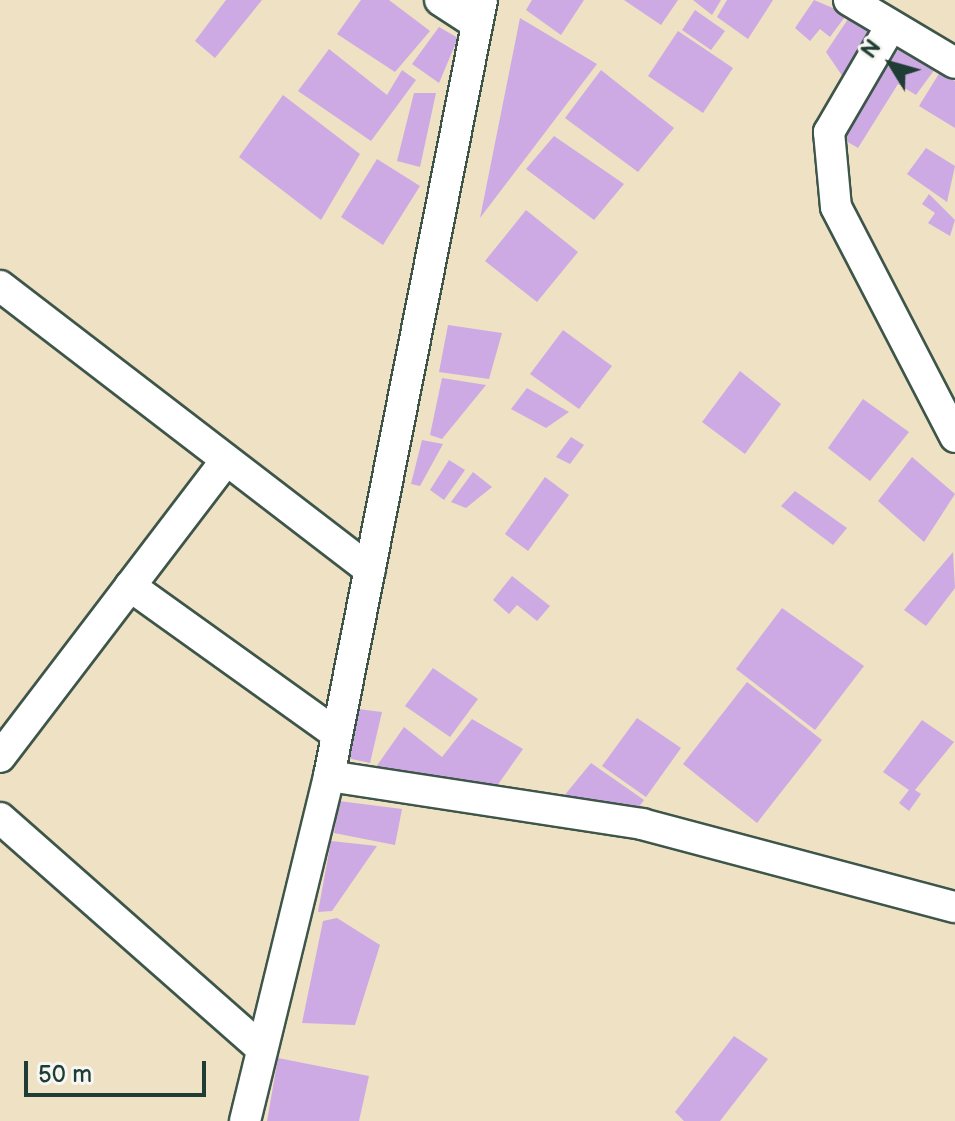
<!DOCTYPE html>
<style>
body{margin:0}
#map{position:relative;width:955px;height:1121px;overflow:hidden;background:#efe1c4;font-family:"Balsamiq Sans",sans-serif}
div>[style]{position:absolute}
.building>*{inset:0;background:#cdaae4}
.roads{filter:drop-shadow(2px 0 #3e564a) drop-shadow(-2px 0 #3e564a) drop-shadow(0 2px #3e564a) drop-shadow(0 -2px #3e564a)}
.minor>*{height:30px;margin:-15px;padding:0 15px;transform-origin:15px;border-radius:15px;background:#fff}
span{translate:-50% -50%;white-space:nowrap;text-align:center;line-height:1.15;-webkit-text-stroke:6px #f6f6f2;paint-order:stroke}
.north{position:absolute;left:851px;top:24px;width:80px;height:80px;-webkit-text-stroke:6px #f6f6f2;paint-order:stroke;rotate:307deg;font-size:22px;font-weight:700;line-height:32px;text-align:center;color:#1f3d34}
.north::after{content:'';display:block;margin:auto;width:28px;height:36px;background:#1f3d34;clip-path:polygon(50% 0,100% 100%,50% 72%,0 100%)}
.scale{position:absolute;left:24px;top:1061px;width:182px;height:36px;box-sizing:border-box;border:4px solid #1f3d34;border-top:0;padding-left:10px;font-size:24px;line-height:28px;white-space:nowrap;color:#1f3d34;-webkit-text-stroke:6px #f6f6f2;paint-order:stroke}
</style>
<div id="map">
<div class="building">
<div style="clip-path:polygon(226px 0,262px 0,215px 58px,195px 41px)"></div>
<div style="clip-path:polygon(361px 0,389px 0,430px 31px,395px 72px,337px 34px)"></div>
<div style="clip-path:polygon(532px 0,584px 0,561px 35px,526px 10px)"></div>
<div style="clip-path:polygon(624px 0,678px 0,661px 25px)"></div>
<div style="clip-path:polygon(693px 0,721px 0,712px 15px)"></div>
<div style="clip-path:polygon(727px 0,773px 0,748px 39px,717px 17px)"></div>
<div style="clip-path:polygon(814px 0,847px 14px,830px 37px,820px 29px,810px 41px,795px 28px)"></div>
<div style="clip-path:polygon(695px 10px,725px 31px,711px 50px,682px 30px)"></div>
<div style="clip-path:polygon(850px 16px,872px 32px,843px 77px,826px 52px)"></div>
<div style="clip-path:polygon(520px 18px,597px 64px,480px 218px)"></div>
<div style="clip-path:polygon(439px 27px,458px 38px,439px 83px,412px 64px)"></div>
<div style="clip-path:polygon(678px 31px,733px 68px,703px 113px,648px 76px)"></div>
<div style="clip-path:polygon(900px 47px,935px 69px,916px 95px,898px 84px,858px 148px,846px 141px,845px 129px)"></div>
<div style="clip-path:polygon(329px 49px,387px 95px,402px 70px,416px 80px,371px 141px,298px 91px)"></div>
<div style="clip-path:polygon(601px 70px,674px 128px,638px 172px,565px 118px)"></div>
<div style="clip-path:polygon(940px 72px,955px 81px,955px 128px,919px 106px)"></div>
<div style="clip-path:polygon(414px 93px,436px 93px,420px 167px,397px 161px)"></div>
<div style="clip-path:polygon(283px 95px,360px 154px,321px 220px,239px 157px)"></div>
<div style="clip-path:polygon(554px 136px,624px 184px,594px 220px,526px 169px)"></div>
<div style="clip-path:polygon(926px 148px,955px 166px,947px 202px,907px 174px)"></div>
<div style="clip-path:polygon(377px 159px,420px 186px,383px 245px,341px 217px)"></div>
<div style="clip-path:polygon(929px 194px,955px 220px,950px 236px,928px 223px,935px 213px,922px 204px)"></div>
<div style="clip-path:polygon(526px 210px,578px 252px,537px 302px,485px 261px)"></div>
<div style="clip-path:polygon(448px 325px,502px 333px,489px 379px,439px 372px)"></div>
<div style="clip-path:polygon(563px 330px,612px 366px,579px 409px,530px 374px)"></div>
<div style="clip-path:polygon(740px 371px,781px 404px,745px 454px,702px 422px)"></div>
<div style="clip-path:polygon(442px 378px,486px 385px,442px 439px,430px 435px)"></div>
<div style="clip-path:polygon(527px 388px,569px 412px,546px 428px,511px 409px)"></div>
<div style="clip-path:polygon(863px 399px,909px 432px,870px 481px,828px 448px)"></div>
<div style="clip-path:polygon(571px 437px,584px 445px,570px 464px,556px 457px)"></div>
<div style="clip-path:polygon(422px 440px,443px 444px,420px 486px,411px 484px)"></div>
<div style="clip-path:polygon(912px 457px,955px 494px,924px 542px,878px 501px)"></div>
<div style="clip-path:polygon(449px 460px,465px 470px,444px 500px,430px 490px)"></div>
<div style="clip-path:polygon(473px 472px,492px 487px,466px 508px,451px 502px)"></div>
<div style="clip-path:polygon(545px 477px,569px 495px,528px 551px,505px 534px)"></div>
<div style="clip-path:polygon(795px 491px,847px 528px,833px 545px,781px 506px)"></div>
<div style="clip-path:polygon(953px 552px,955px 588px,926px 626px,904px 610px)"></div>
<div style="clip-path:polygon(512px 576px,550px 606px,537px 621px,517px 605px,509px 614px,493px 600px)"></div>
<div style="clip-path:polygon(782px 608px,864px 666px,815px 730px,736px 669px)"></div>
<div style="clip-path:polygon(433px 668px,478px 699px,450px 737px,405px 706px)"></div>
<div style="clip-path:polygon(747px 682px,822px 740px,757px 823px,683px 764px)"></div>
<div style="clip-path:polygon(358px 709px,382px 712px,370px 763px,347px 758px)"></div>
<div style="clip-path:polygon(637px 718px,681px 748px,646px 797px,602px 766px)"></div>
<div style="clip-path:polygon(472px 719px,523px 749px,494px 790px,376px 767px,404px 727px,442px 757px)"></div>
<div style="clip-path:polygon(922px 720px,954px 742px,915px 790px,921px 794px,909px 811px,899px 803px,909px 790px,883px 772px)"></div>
<div style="clip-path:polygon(591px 763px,644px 800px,636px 811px,559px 802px)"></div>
<div style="clip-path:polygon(339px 801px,402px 809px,395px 845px,334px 833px)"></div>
<div style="clip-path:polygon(331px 841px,377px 846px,332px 911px,318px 912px)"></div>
<div style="clip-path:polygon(337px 918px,380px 945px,355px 1025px,302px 1023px,323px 921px)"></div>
<div style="clip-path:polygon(734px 1036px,768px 1059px,720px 1121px,684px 1121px,675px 1112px)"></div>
<div style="clip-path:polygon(278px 1058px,369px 1076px,359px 1121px,267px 1121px)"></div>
</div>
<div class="roads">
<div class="minor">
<div style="left:440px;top:0;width:44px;rotate:33deg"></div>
<div style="left:849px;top:0;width:123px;rotate:30.7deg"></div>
<div style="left:891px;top:26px;width:123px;rotate:120.3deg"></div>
<div style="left:829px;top:132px;width:75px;rotate:84.7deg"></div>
<div style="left:836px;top:207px;width:259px;rotate:62.6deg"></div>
<div style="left:0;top:286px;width:466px;rotate:37.5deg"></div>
<div style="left:130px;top:586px;width:254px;rotate:35.6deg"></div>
<div style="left:0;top:757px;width:373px;rotate:-52.7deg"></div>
<div style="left:329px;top:776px;width:317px;rotate:8.7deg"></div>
<div style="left:642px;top:824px;width:324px;rotate:14.9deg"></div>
<div style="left:0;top:818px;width:345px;rotate:41.4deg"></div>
<div style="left:245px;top:1121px;width:355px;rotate:-76.3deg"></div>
<div style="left:329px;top:776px;width:791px;rotate:-78.85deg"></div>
</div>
</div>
<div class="north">N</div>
<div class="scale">50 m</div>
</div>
